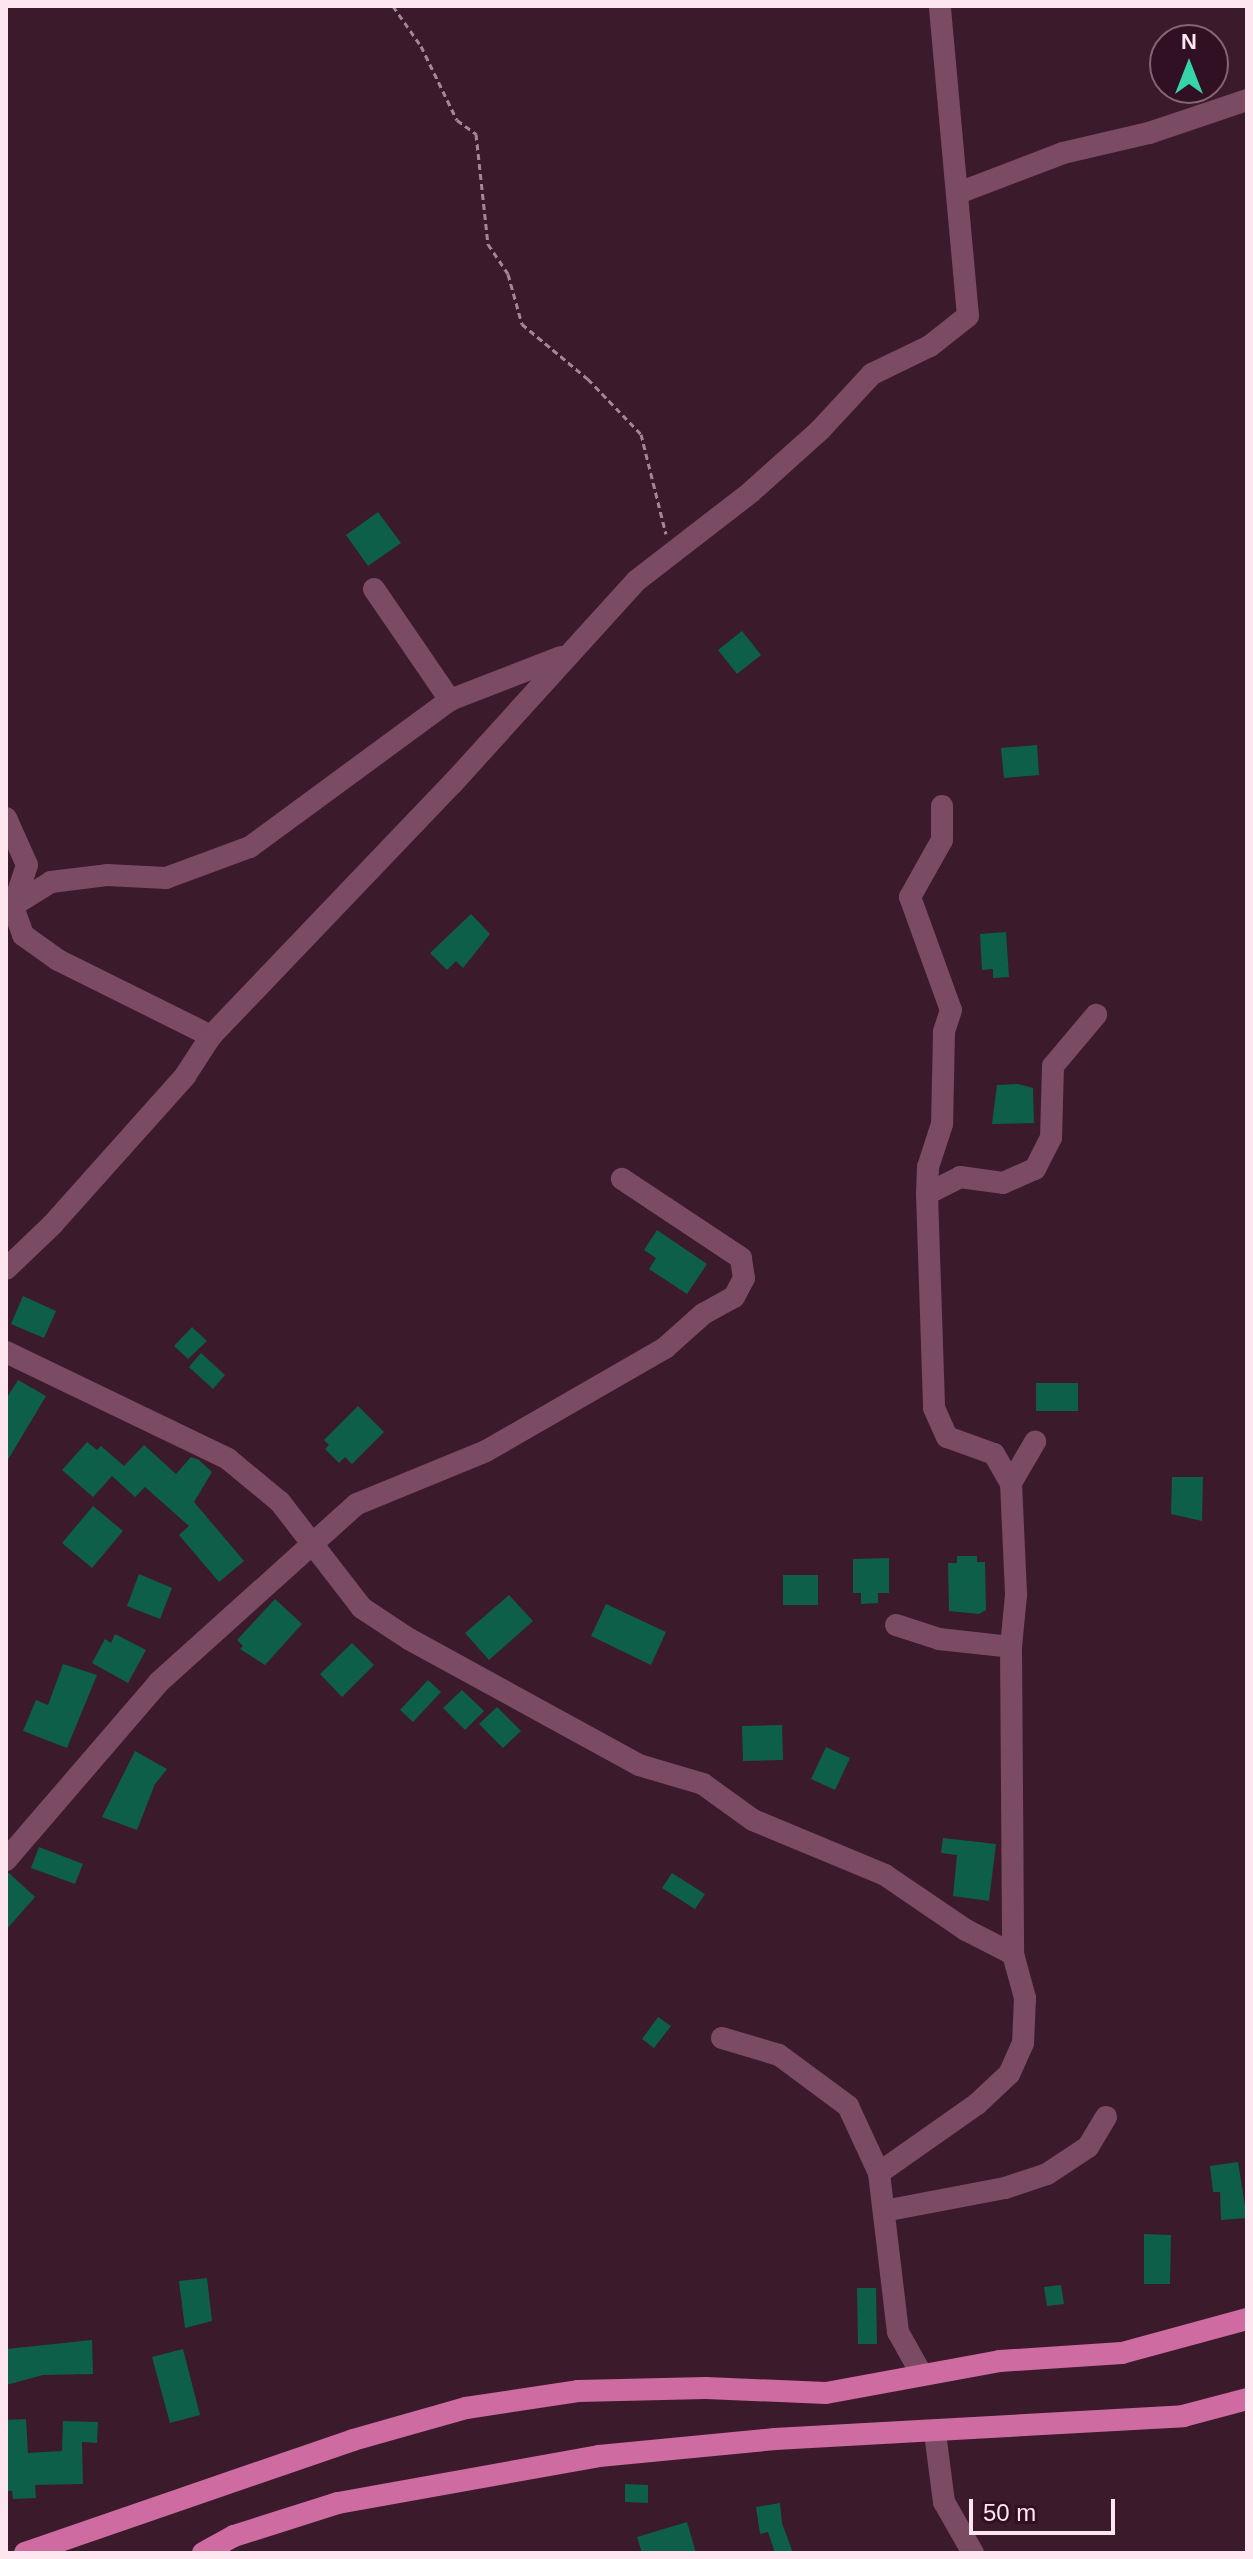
<!DOCTYPE html>
<style>
body{margin:0}
#map{position:relative;width:1253px;height:2559px;overflow:hidden;background:#3b1a2c;font-family:Arial,sans-serif}
div>[style]{position:absolute}
.building>*{inset:0;background:#0d5f49}
.path>*{height:3px;margin-top:-1.5px;transform-origin:0;background:repeating-linear-gradient(90deg,#a38795 0 6px,transparent 0 10px)}
.minor>*{height:22px;margin:-11px;padding:0 11px;transform-origin:11px;border-radius:11px;background:#7b4b63}
.primary>*{height:22px;margin:-11px;padding:0 11px;transform-origin:11px;border-radius:11px;background:#ce6ba0}
span{translate:-50% -50%;white-space:nowrap;text-align:center;line-height:1.15;-webkit-text-stroke:6px #301022;paint-order:stroke}
.frame{position:absolute;inset:0;border:8px solid #fde6f0;pointer-events:none}
.north{position:absolute;left:1149px;top:24px;width:80px;height:80px;box-sizing:border-box;background:#301022;border:2px solid #826674;border-radius:50%;rotate:0deg;font-size:22px;font-weight:700;line-height:32px;text-align:center;color:#fde6f0}
.north::after{content:'';display:block;margin:auto;width:28px;height:36px;background:#36d4a7;clip-path:polygon(50% 0,100% 100%,50% 72%,0 100%)}
.scale{position:absolute;left:969px;top:2499px;width:146px;height:36px;box-sizing:border-box;border:4px solid #fde6f0;border-top:0;padding-left:10px;font-size:24px;line-height:28px;white-space:nowrap;color:#fde6f0;-webkit-text-stroke:6px #301022;paint-order:stroke}
</style>
<div id="map">
<div class="building">
<div style="clip-path:polygon(378px 512px,401px 543px,368px 566px,346px 535px)"></div>
<div style="clip-path:polygon(742px 631px,761px 655px,737px 674px,718px 650px)"></div>
<div style="clip-path:polygon(1037px 745px,1039px 775px,1004px 778px,1001px 748px)"></div>
<div style="clip-path:polygon(471px 914px,490px 934px,463px 968px,456px 961px,447px 970px,430px 953px)"></div>
<div style="clip-path:polygon(1006px 932px,1009px 977px,993px 978px,993px 969px,982px 970px,980px 934px)"></div>
<div style="clip-path:polygon(1018px 1084px,1033px 1088px,1034px 1123px,992px 1124px,997px 1085px)"></div>
<div style="clip-path:polygon(657px 1230px,707px 1264px,687px 1294px,649px 1269px,656px 1258px,644px 1250px)"></div>
<div style="clip-path:polygon(23px 1296px,56px 1311px,44px 1338px,11px 1324px)"></div>
<div style="clip-path:polygon(192px 1327px,207px 1341px,188px 1359px,174px 1346px)"></div>
<div style="clip-path:polygon(201px 1353px,225px 1375px,213px 1389px,189px 1367px)"></div>
<div style="clip-path:polygon(18px 1380px,46px 1396px,6px 1463px,6px 1399px)"></div>
<div style="clip-path:polygon(1036px 1383px,1078px 1383px,1078px 1411px,1036px 1411px)"></div>
<div style="clip-path:polygon(358px 1406px,384px 1432px,352px 1464px,345px 1457px,339px 1463px,325px 1449px,329px 1445px,324px 1440px)"></div>
<div style="clip-path:polygon(87px 1442px,97px 1450px,101px 1446px,124px 1466px,144px 1445px,176px 1474px,191px 1457px,199px 1460px,212px 1472px,194px 1502px,244px 1561px,219px 1582px,179px 1535px,189px 1526px,145px 1487px,135px 1497px,112px 1476px,93px 1497px,62px 1470px)"></div>
<div style="clip-path:polygon(1172px 1477px,1203px 1477px,1202px 1521px,1171px 1514px)"></div>
<div style="clip-path:polygon(93px 1506px,123px 1531px,92px 1568px,62px 1543px)"></div>
<div style="clip-path:polygon(957px 1556px,977px 1556px,977px 1562px,985px 1562px,986px 1610px,979px 1614px,949px 1611px,948px 1563px,957px 1563px)"></div>
<div style="clip-path:polygon(889px 1558px,889px 1593px,878px 1593px,878px 1603px,861px 1604px,861px 1593px,853px 1593px,853px 1559px)"></div>
<div style="clip-path:polygon(139px 1574px,172px 1588px,160px 1619px,127px 1606px)"></div>
<div style="clip-path:polygon(783px 1575px,818px 1575px,818px 1605px,783px 1605px)"></div>
<div style="clip-path:polygon(509px 1595px,533px 1621px,489px 1660px,465px 1633px)"></div>
<div style="clip-path:polygon(275px 1599px,302px 1624px,265px 1665px,240px 1649px,243px 1646px,237px 1640px)"></div>
<div style="clip-path:polygon(606px 1604px,666px 1632px,651px 1665px,591px 1636px)"></div>
<div style="clip-path:polygon(115px 1634px,146px 1650px,128px 1683px,92px 1663px,105px 1639px,111px 1643px)"></div>
<div style="clip-path:polygon(352px 1643px,374px 1665px,342px 1697px,320px 1674px)"></div>
<div style="clip-path:polygon(63px 1664px,97px 1675px,67px 1748px,23px 1731px,36px 1700px,48px 1705px)"></div>
<div style="clip-path:polygon(428px 1680px,441px 1692px,413px 1722px,400px 1710px)"></div>
<div style="clip-path:polygon(462px 1690px,484px 1711px,465px 1730px,443px 1708px)"></div>
<div style="clip-path:polygon(497px 1707px,521px 1731px,503px 1748px,479px 1724px)"></div>
<div style="clip-path:polygon(782px 1725px,783px 1760px,743px 1761px,742px 1726px)"></div>
<div style="clip-path:polygon(826px 1747px,850px 1758px,835px 1790px,811px 1779px)"></div>
<div style="clip-path:polygon(135px 1751px,167px 1769px,155px 1784px,137px 1830px,102px 1817px)"></div>
<div style="clip-path:polygon(943px 1838px,996px 1844px,989px 1901px,953px 1896px,957px 1855px,941px 1853px)"></div>
<div style="clip-path:polygon(39px 1847px,83px 1864px,75px 1884px,31px 1868px)"></div>
<div style="clip-path:polygon(9px 1873px,35px 1897px,6px 1930px,6px 1874px)"></div>
<div style="clip-path:polygon(672px 1873px,705px 1894px,695px 1909px,662px 1888px)"></div>
<div style="clip-path:polygon(658px 2017px,671px 2026px,654px 2048px,642px 2039px)"></div>
<div style="clip-path:polygon(1238px 2162px,1247px 2218px,1221px 2220px,1220px 2192px,1213px 2192px,1210px 2166px)"></div>
<div style="clip-path:polygon(1144px 2234px,1171px 2235px,1170px 2284px,1144px 2284px)"></div>
<div style="clip-path:polygon(207px 2278px,212px 2321px,185px 2328px,179px 2281px)"></div>
<div style="clip-path:polygon(1061px 2285px,1064px 2304px,1047px 2306px,1044px 2287px)"></div>
<div style="clip-path:polygon(857px 2288px,876px 2288px,877px 2344px,858px 2344px)"></div>
<div style="clip-path:polygon(92px 2340px,93px 2374px,43px 2375px,6px 2385px,6px 2349px)"></div>
<div style="clip-path:polygon(183px 2349px,200px 2415px,170px 2423px,152px 2357px)"></div>
<div style="clip-path:polygon(26px 2419px,28px 2453px,62px 2451px,63px 2421px,98px 2422px,97px 2443px,82px 2442px,83px 2484px,35px 2485px,36px 2498px,13px 2499px,12px 2491px,6px 2491px,6px 2420px)"></div>
<div style="clip-path:polygon(625px 2484px,648px 2485px,648px 2503px,625px 2502px)"></div>
<div style="clip-path:polygon(780px 2503px,782px 2523px,793px 2553px,775px 2553px,768px 2532px,760px 2534px,756px 2507px)"></div>
<div style="clip-path:polygon(687px 2522px,696px 2553px,642px 2553px,637px 2537px)"></div>
</div>
<div class="path">
<div style="left:393px;top:6px;width:49px;rotate:55deg"></div>
<div style="left:421px;top:46px;width:82px;rotate:64.1deg"></div>
<div style="left:457px;top:120px;width:24px;rotate:36deg"></div>
<div style="left:476px;top:134px;width:111px;rotate:83.8deg"></div>
<div style="left:488px;top:244px;width:36px;rotate:56deg"></div>
<div style="left:508px;top:274px;width:52px;rotate:74.4deg"></div>
<div style="left:522px;top:324px;width:86px;rotate:39.8deg"></div>
<div style="left:588px;top:379px;width:76px;rotate:46.1deg"></div>
<div style="left:641px;top:434px;width:103px;rotate:76deg"></div>
</div>
<div class="minor">
<div style="left:961px;top:192px;width:109px;rotate:-20.9deg"></div>
<div style="left:1063px;top:153px;width:88px;rotate:-13.1deg"></div>
<div style="left:1149px;top:133px;width:103px;rotate:-18.6deg"></div>
<div style="left:374px;top:589px;width:135px;rotate:55.6deg"></div>
<div style="left:942px;top:806px;width:34px;rotate:90deg"></div>
<div style="left:942px;top:840px;width:65px;rotate:119.3deg"></div>
<div style="left:910px;top:897px;width:120px;rotate:70.1deg"></div>
<div style="left:951px;top:1010px;width:23px;rotate:108deg"></div>
<div style="left:944px;top:1032px;width:92px;rotate:91.2deg"></div>
<div style="left:942px;top:1124px;width:45px;rotate:108deg"></div>
<div style="left:928px;top:1167px;width:27px;rotate:92deg"></div>
<div style="left:927px;top:1194px;width:214px;rotate:88.1deg"></div>
<div style="left:934px;top:1408px;width:32px;rotate:66deg"></div>
<div style="left:947px;top:1437px;width:50px;rotate:19.9deg"></div>
<div style="left:994px;top:1454px;width:34px;rotate:60deg"></div>
<div style="left:1011px;top:1483px;width:112px;rotate:87.4deg"></div>
<div style="left:1016px;top:1595px;width:52px;rotate:95.5deg"></div>
<div style="left:6px;top:818px;width:51px;rotate:65.9deg"></div>
<div style="left:27px;top:865px;width:44px;rotate:108.4deg"></div>
<div style="left:13px;top:907px;width:30px;rotate:70deg"></div>
<div style="left:23px;top:935px;width:43px;rotate:35.5deg"></div>
<div style="left:58px;top:960px;width:171px;rotate:26.4deg"></div>
<div style="left:6px;top:910px;width:53px;rotate:-31.9deg"></div>
<div style="left:51px;top:882px;width:56px;rotate:-7.1deg"></div>
<div style="left:107px;top:875px;width:59px;rotate:2.9deg"></div>
<div style="left:166px;top:878px;width:90px;rotate:-20.3deg"></div>
<div style="left:250px;top:847px;width:248px;rotate:-36.3deg"></div>
<div style="left:450px;top:700px;width:119px;rotate:-21.2deg"></div>
<div style="left:927px;top:1194px;width:37px;rotate:-27deg"></div>
<div style="left:960px;top:1177px;width:43px;rotate:7.9deg"></div>
<div style="left:1003px;top:1183px;width:35px;rotate:-24deg"></div>
<div style="left:1035px;top:1169px;width:35px;rotate:-63deg"></div>
<div style="left:1051px;top:1138px;width:72px;rotate:-88.4deg"></div>
<div style="left:1053px;top:1066px;width:67px;rotate:-49.9deg"></div>
<div style="left:6px;top:1269px;width:64px;rotate:-43.7deg"></div>
<div style="left:52px;top:1225px;width:200px;rotate:-48.2deg"></div>
<div style="left:185px;top:1076px;width:48px;rotate:-57deg"></div>
<div style="left:211px;top:1036px;width:349px;rotate:-46.3deg"></div>
<div style="left:452px;top:784px;width:274px;rotate:-47.8deg"></div>
<div style="left:636px;top:581px;width:145px;rotate:-37.7deg"></div>
<div style="left:751px;top:492px;width:93px;rotate:-41.9deg"></div>
<div style="left:820px;top:430px;width:76px;rotate:-47.1deg"></div>
<div style="left:872px;top:374px;width:64px;rotate:-25.8deg"></div>
<div style="left:930px;top:346px;width:48px;rotate:-38.3deg"></div>
<div style="left:968px;top:316px;width:311px;rotate:-95.2deg"></div>
<div style="left:6px;top:1352px;width:246px;rotate:25.7deg"></div>
<div style="left:228px;top:1459px;width:67px;rotate:39.6deg"></div>
<div style="left:280px;top:1502px;width:134px;rotate:52.3deg"></div>
<div style="left:362px;top:1608px;width:56px;rotate:33.4deg"></div>
<div style="left:409px;top:1639px;width:262px;rotate:28.7deg"></div>
<div style="left:639px;top:1765px;width:67px;rotate:16.5deg"></div>
<div style="left:703px;top:1784px;width:62px;rotate:35.8deg"></div>
<div style="left:753px;top:1820px;width:143px;rotate:22.6deg"></div>
<div style="left:885px;top:1875px;width:98px;rotate:34.2deg"></div>
<div style="left:966px;top:1930px;width:53px;rotate:27.1deg"></div>
<div style="left:1013px;top:1954px;width:46px;rotate:74.7deg"></div>
<div style="left:1025px;top:1998px;width:45px;rotate:92.5deg"></div>
<div style="left:1023px;top:2043px;width:34px;rotate:114deg"></div>
<div style="left:1009px;top:2074px;width:44px;rotate:136.8deg"></div>
<div style="left:977px;top:2104px;width:120px;rotate:144.9deg"></div>
<div style="left:1011px;top:1483px;width:48px;rotate:-59.7deg"></div>
<div style="left:896px;top:1625px;width:45px;rotate:18deg"></div>
<div style="left:939px;top:1639px;width:72px;rotate:6.3deg"></div>
<div style="left:1011px;top:1647px;width:307px;rotate:89.6deg"></div>
<div style="left:6px;top:1860px;width:235px;rotate:-49.3deg"></div>
<div style="left:159px;top:1682px;width:266px;rotate:-42deg"></div>
<div style="left:357px;top:1504px;width:139px;rotate:-22.3deg"></div>
<div style="left:486px;top:1451px;width:207px;rotate:-29.9deg"></div>
<div style="left:665px;top:1348px;width:51px;rotate:-41.8deg"></div>
<div style="left:703px;top:1314px;width:35px;rotate:-29deg"></div>
<div style="left:734px;top:1297px;width:21px;rotate:-62deg"></div>
<div style="left:744px;top:1278px;width:20px;rotate:-99deg"></div>
<div style="left:741px;top:1258px;width:143px;rotate:-146.4deg"></div>
<div style="left:722px;top:2038px;width:59px;rotate:16.6deg"></div>
<div style="left:779px;top:2055px;width:86px;rotate:36.5deg"></div>
<div style="left:848px;top:2106px;width:74px;rotate:65.2deg"></div>
<div style="left:879px;top:2173px;width:160px;rotate:83.2deg"></div>
<div style="left:898px;top:2332px;width:49px;rotate:60.8deg"></div>
<div style="left:884px;top:2211px;width:123px;rotate:-10.8deg"></div>
<div style="left:1005px;top:2188px;width:44px;rotate:-18.4deg"></div>
<div style="left:1047px;top:2174px;width:49px;rotate:-33.4deg"></div>
<div style="left:1088px;top:2147px;width:35px;rotate:-59deg"></div>
<div style="left:935px;top:2433px;width:70px;rotate:82.6deg"></div>
<div style="left:944px;top:2502px;width:59px;rotate:60.4deg"></div>
</div>
<div class="primary">
<div style="left:25px;top:2553px;width:347px;rotate:-19deg"></div>
<div style="left:353px;top:2440px;width:117px;rotate:-15.8deg"></div>
<div style="left:466px;top:2408px;width:113px;rotate:-8.6deg"></div>
<div style="left:578px;top:2391px;width:128px;rotate:-1.3deg"></div>
<div style="left:706px;top:2388px;width:120px;rotate:2.4deg"></div>
<div style="left:826px;top:2393px;width:177px;rotate:-10.4deg"></div>
<div style="left:1000px;top:2361px;width:122px;rotate:-3.8deg"></div>
<div style="left:1122px;top:2353px;width:130px;rotate:-15.2deg"></div>
<div style="left:203px;top:2553px;width:35px;rotate:-29deg"></div>
<div style="left:234px;top:2536px;width:109px;rotate:-17.6deg"></div>
<div style="left:338px;top:2503px;width:265px;rotate:-10.2deg"></div>
<div style="left:599px;top:2456px;width:177px;rotate:-5.5deg"></div>
<div style="left:775px;top:2439px;width:409px;rotate:-3.2deg"></div>
<div style="left:1183px;top:2416px;width:66px;rotate:-14.9deg"></div>
</div>
<div class="frame"></div>
<div class="north">N</div>
<div class="scale">50 m</div>
</div>
